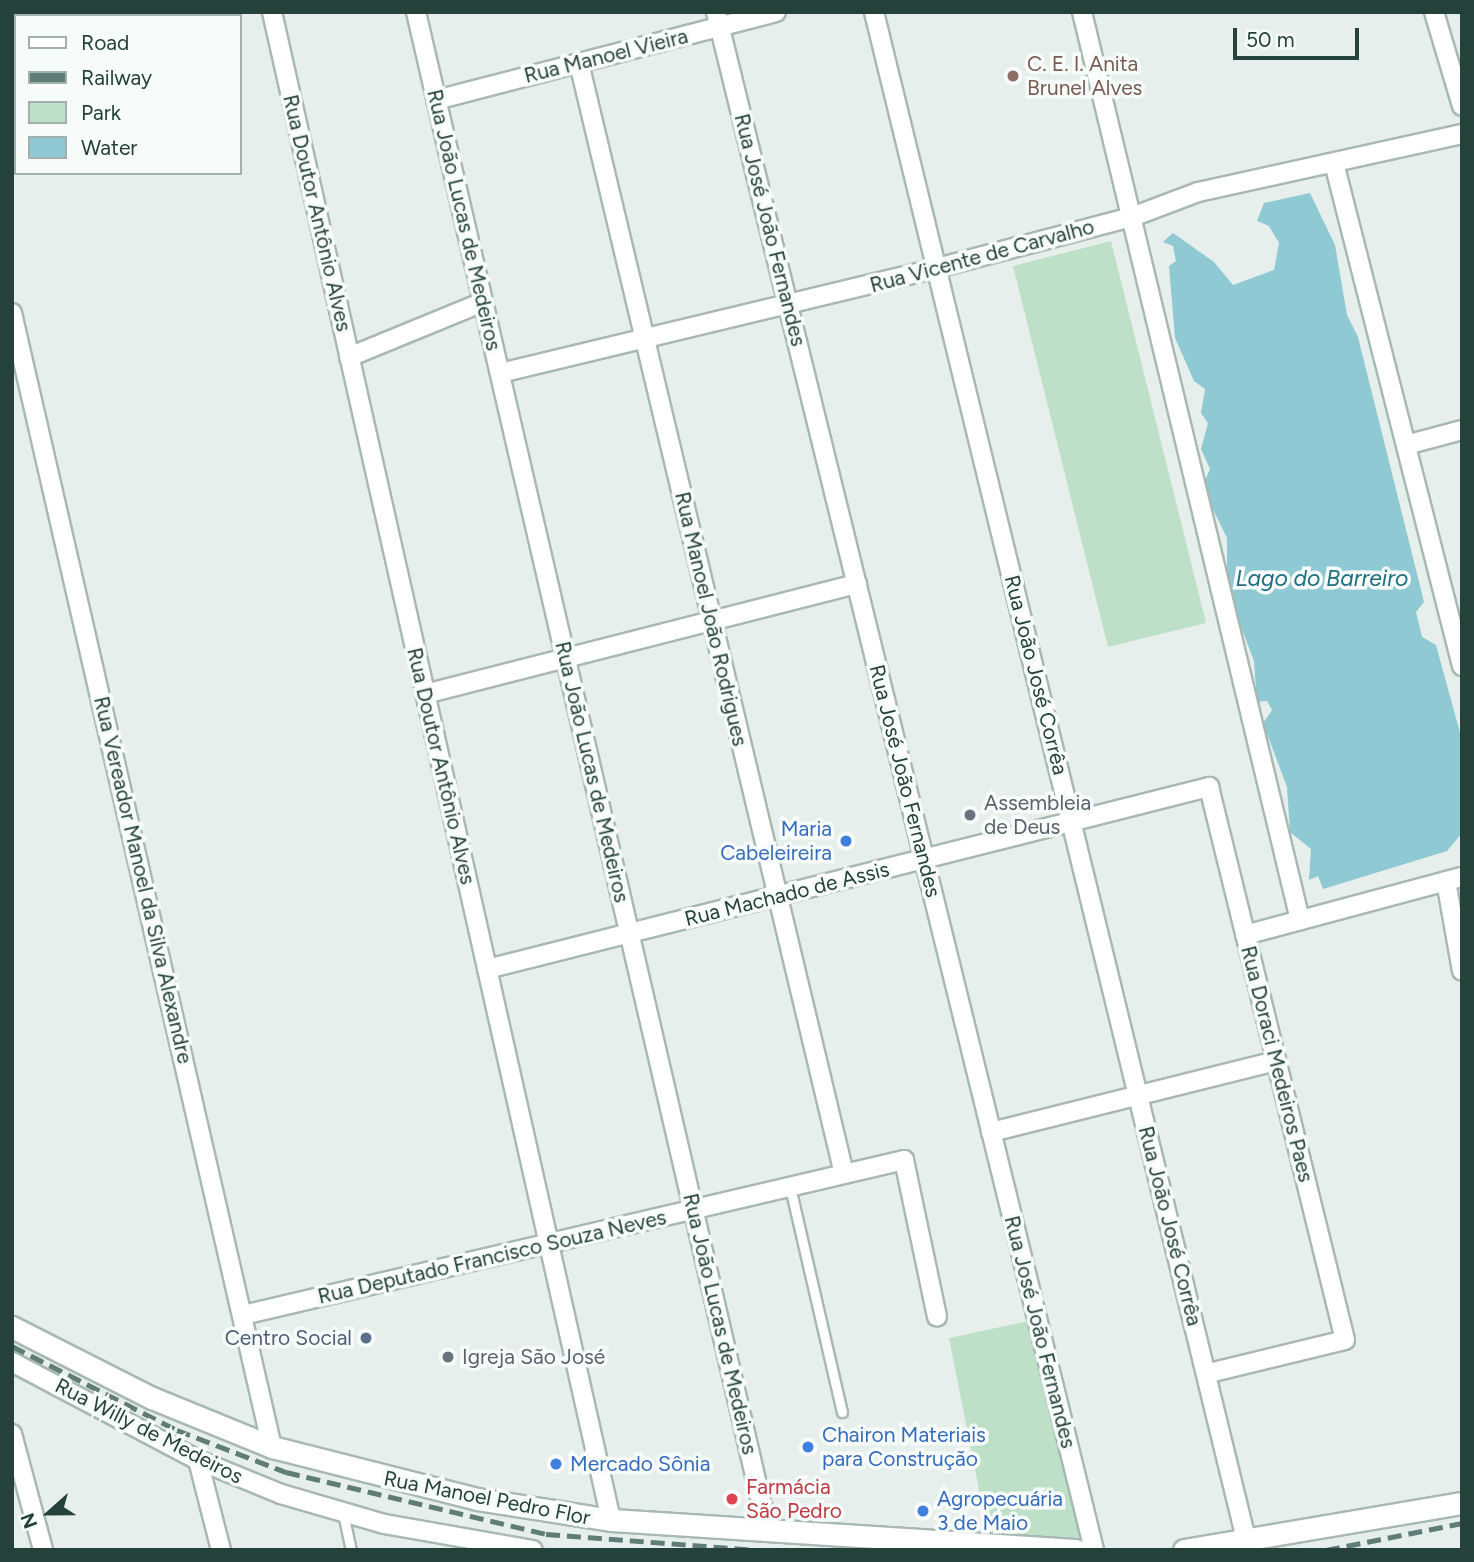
<!DOCTYPE html>
<meta charset="utf-8">
<style>
body{margin:0}
#map{position:relative;width:1474px;height:1562px;overflow:hidden;background:#e6efeb;font-family:Figtree,sans-serif}
div>[style]{position:absolute}
.green>*{inset:0;background:#bfe0c8}
.water>*{inset:0;background:#8ec9d4}
.roads{filter:drop-shadow(2px 0 #a8b8b2) drop-shadow(-2px 0 #a8b8b2) drop-shadow(0 2px #a8b8b2) drop-shadow(0 -2px #a8b8b2)}
.lane>*{height:9px;margin:-4.5px;padding:0 4.5px;transform-origin:4.5px;border-radius:4.5px;background:#fff}
.street>*{height:18px;margin:-9px;padding:0 9px;transform-origin:9px;border-radius:9px;background:#fff}
.secondary>*{height:21px;margin:-10.5px;padding:0 10.5px;transform-origin:10.5px;border-radius:10.5px;background:#fff}
.rail>*{height:5px;margin-top:-2.5px;transform-origin:0;background:repeating-linear-gradient(90deg,#5f7d75 0 14px,transparent 0 21px)}
.dots>*{width:19px;height:19px;translate:-50% -50%;box-sizing:border-box;border:4px solid #f7fbf9;border-radius:50%}
span{translate:-50% -50%;white-space:nowrap;text-align:center;line-height:1.15;-webkit-text-stroke:7px #f7fbf9;paint-order:stroke}
.street-label{font-size:21px;color:#24423a}
.education-label{font-size:21px;color:#785e54}
.left{translate:0 -50%;text-align:left}
.worship-label{font-size:21px;color:#5b616d}
.shop-label{font-size:21px;color:#366cbe}
.right{translate:-100% -50%;text-align:right}
.service-label{font-size:21px;color:#4e5e75}
.health-label{font-size:21px;color:#be3a42}
.water-label{font-size:23px;color:#1c6f80;font-style:italic}
.frame{position:absolute;inset:0;border:14px solid #24423a;pointer-events:none}
.legend{position:absolute;left:14px;top:14px;width:228px;height:161px;box-sizing:border-box;background:#f7fbf9;border:2px solid #a3b1ad;margin:0;padding:9px 12px;list-style:none;font-size:21px;color:#24423a}
.legend li{display:flex;align-items:center;gap:14px;height:35px}
.legend b{width:35px;border:2px solid #a3b1ad}
.north{position:absolute;left:14px;top:1478px;width:70px;height:70px;-webkit-text-stroke:5px #f7fbf9;paint-order:stroke;rotate:249deg;font-size:19px;font-weight:700;line-height:28px;text-align:center;color:#24423a}
.north::after{content:'';display:block;margin:auto;width:24px;height:32px;background:#24423a;clip-path:polygon(50% 0,100% 100%,50% 72%,0 100%)}
.scale{position:absolute;left:1233px;top:28px;width:126px;height:32px;box-sizing:border-box;border:4px solid #24423a;border-top:0;padding-left:9px;font-size:21px;line-height:24px;white-space:nowrap;color:#24423a;-webkit-text-stroke:5px #f7fbf9;paint-order:stroke}
</style>
<div id="map">
<div class="green">
<div style="clip-path:polygon(1111px 241px,1206px 623px,1108px 647px,1013px 266px)"></div>
<div style="clip-path:polygon(1029px 1321px,1083px 1538px,988px 1535px,949px 1338px)"></div>
</div>
<div class="water">
<div style="clip-path:polygon(1310px 193px,1335px 245px,1347px 315px,1358px 337px,1424px 602px,1416px 612px,1422px 637px,1436px 645px,1462px 740px,1462px 833px,1447px 851px,1323px 889px,1318px 876px,1309px 880px,1311px 849px,1290px 832px,1287px 787px,1263px 723px,1272px 710px,1267px 701px,1257px 702px,1254px 661px,1227px 590px,1227px 538px,1202px 487px,1210px 469px,1201px 449px,1208px 423px,1201px 413px,1205px 389px,1194px 381px,1175px 338px,1169px 266px,1176px 261px,1173px 246px,1163px 242px,1173px 233px,1214px 262px,1233px 285px,1274px 270px,1279px 243px,1269px 226px,1257px 221px,1264px 203px)"></div>
</div>
<div class="roads">
<div class="lane">
<div style="left:790px;top:1187px;width:231px;rotate:77deg"></div>
<div style="left:343px;top:1513px;width:38px;rotate:78deg"></div>
</div>
<div class="street">
<div style="left:272px;top:12px;width:1546px;rotate:77.33deg"></div>
<div style="left:416px;top:12px;width:1560px;rotate:76.96deg"></div>
<div style="left:716px;top:12px;width:1584px;rotate:76.19deg"></div>
<div style="left:874px;top:12px;width:1576px;rotate:76.31deg"></div>
<div style="left:1082px;top:12px;width:934px;rotate:76.5deg"></div>
<div style="left:1434px;top:12px;width:98px;rotate:73.4deg"></div>
<div style="left:579px;top:63px;width:1142px;rotate:76.58deg"></div>
<div style="left:436px;top:100px;width:351px;rotate:-14.5deg"></div>
<div style="left:1334px;top:163px;width:519px;rotate:75.72deg"></div>
<div style="left:12px;top:313px;width:1163px;rotate:77.09deg"></div>
<div style="left:349px;top:357px;width:145px;rotate:-22.3deg"></div>
<div style="left:500px;top:373px;width:449px;rotate:-13.5deg"></div>
<div style="left:937px;top:268px;width:202px;rotate:-14.7deg"></div>
<div style="left:1132px;top:217px;width:71px;rotate:-20.7deg"></div>
<div style="left:1198px;top:192px;width:270px;rotate:-12.4deg"></div>
<div style="left:1406px;top:445px;width:58px;rotate:-15deg"></div>
<div style="left:425px;top:694px;width:446px;rotate:-14.3deg"></div>
<div style="left:1446px;top:881px;width:91px;rotate:79.9deg"></div>
<div style="left:1245px;top:935px;width:225px;rotate:-15deg"></div>
<div style="left:487px;top:969px;width:745px;rotate:-14.15deg"></div>
<div style="left:1209px;top:787px;width:569px;rotate:76.18deg"></div>
<div style="left:1345px;top:1340px;width:143px;rotate:166.3deg"></div>
<div style="left:991px;top:1132px;width:294px;rotate:-14deg"></div>
<div style="left:243px;top:1315px;width:679px;rotate:-13.2deg"></div>
<div style="left:904px;top:1160px;width:160px;rotate:78.1deg"></div>
<div style="left:12px;top:1362px;width:210px;rotate:27.8deg"></div>
<div style="left:198px;top:1460px;width:90px;rotate:22.3deg"></div>
<div style="left:281px;top:1494px;width:107px;rotate:16.2deg"></div>
<div style="left:384px;top:1524px;width:151px;rotate:9.9deg"></div>
<div style="left:12px;top:1434px;width:120px;rotate:75deg"></div>
<div style="left:198px;top:1460px;width:93px;rotate:75.7deg"></div>
</div>
<div class="secondary">
<div style="left:12px;top:1327px;width:157px;rotate:26.9deg"></div>
<div style="left:152px;top:1398px;width:130px;rotate:22.2deg"></div>
<div style="left:272px;top:1447px;width:211px;rotate:14.2deg"></div>
<div style="left:477px;top:1499px;width:136px;rotate:8.9deg"></div>
<div style="left:611px;top:1520px;width:466px;rotate:3.7deg"></div>
<div style="left:1184px;top:1550px;width:282px;rotate:-9.6deg"></div>
</div>
</div>
<div class="rail">
<div style="left:12px;top:1346px;width:185px;rotate:27deg"></div>
<div style="left:177px;top:1430px;width:117px;rotate:21.1deg"></div>
<div style="left:286px;top:1472px;width:267px;rotate:13.4deg"></div>
<div style="left:546px;top:1534px;width:215px;rotate:4.3deg"></div>
<div style="left:1326px;top:1550px;width:139px;rotate:-11.2deg"></div>
</div>
<div class="dots">
<div style="left:1013px;top:76px;background:#8d6e63"></div>
<div style="left:970px;top:815px;background:#6b7280"></div>
<div style="left:846px;top:841px;background:#3f7fe0"></div>
<div style="left:366px;top:1338px;background:#5c6f8a"></div>
<div style="left:448px;top:1357px;background:#6b7280"></div>
<div style="left:808px;top:1447px;background:#3f7fe0"></div>
<div style="left:556px;top:1464px;background:#3f7fe0"></div>
<div style="left:732px;top:1499px;background:#e0444e"></div>
<div style="left:923px;top:1511px;background:#3f7fe0"></div>
</div>
<div class="street-label">
<span style="left:606px;top:56px;rotate:-14deg">Rua Manoel Vieira</span>
<span style="left:317px;top:213px;rotate:77deg">Rua Doutor Antônio Alves</span>
<span style="left:464px;top:220px;rotate:77deg">Rua João Lucas de Medeiros</span>
<span style="left:770px;top:230px;rotate:76deg">Rua José João Fernandes</span>
<span style="left:982px;top:256px;rotate:-15deg">Rua Vicente de Carvalho</span>
<span style="left:711px;top:619px;rotate:77deg">Rua Manoel João Rodrigues</span>
<span style="left:1036px;top:675px;rotate:76deg">Rua João José Corrêa</span>
<span style="left:441px;top:766px;rotate:77deg">Rua Doutor Antônio Alves</span>
<span style="left:592px;top:772px;rotate:77deg">Rua João Lucas de Medeiros</span>
<span style="left:905px;top:781px;rotate:76deg">Rua José João Fernandes</span>
<span style="left:143px;top:880px;rotate:77deg">Rua Vereador Manoel da Silva Alexandre</span>
<span style="left:787px;top:894px;rotate:-14deg">Rua Machado de Assis</span>
<span style="left:1277px;top:1064px;rotate:76deg">Rua Doraci Medeiros Paes</span>
<span style="left:1170px;top:1226px;rotate:76deg">Rua João José Corrêa</span>
<span style="left:492px;top:1257px;rotate:-13deg">Rua Deputado Francisco Souza Neves</span>
<span style="left:720px;top:1324px;rotate:77deg">Rua João Lucas de Medeiros</span>
<span style="left:1040px;top:1332px;rotate:76deg">Rua José João Fernandes</span>
<span style="left:149px;top:1431px;rotate:27deg">Rua Willy de Medeiros</span>
<span style="left:487px;top:1498px;rotate:11deg">Rua Manoel Pedro Flor</span>
</div>
<div class="education-label">
<span class="left" style="left:1027px;top:76px">C. E. I. Anita<br>Brunel Alves</span>
</div>
<div class="worship-label">
<span class="left" style="left:984px;top:815px">Assembleia<br>de Deus</span>
<span class="left" style="left:462px;top:1357px">Igreja São José</span>
</div>
<div class="shop-label">
<span class="right" style="left:832px;top:841px">Maria<br>Cabeleireira</span>
<span class="left" style="left:822px;top:1447px">Chairon Materiais<br>para Construção</span>
<span class="left" style="left:570px;top:1464px">Mercado Sônia</span>
<span class="left" style="left:937px;top:1511px">Agropecuária<br>3 de Maio</span>
</div>
<div class="service-label">
<span class="right" style="left:352px;top:1338px">Centro Social</span>
</div>
<div class="health-label">
<span class="left" style="left:746px;top:1499px">Farmácia<br>São Pedro</span>
</div>
<div class="water-label">
<span style="left:1322px;top:578px">Lago do Barreiro</span>
</div>
<div class="frame"></div>
<ul class="legend">
<li><b style="height:9px;background:#fff"></b>Road</li>
<li><b style="height:9px;background:#5f7d75"></b>Railway</li>
<li><b style="height:19px;background:#bfe0c8"></b>Park</li>
<li><b style="height:19px;background:#8ec9d4"></b>Water</li>
</ul>
<div class="north">N</div>
<div class="scale">50 m</div>
</div>
